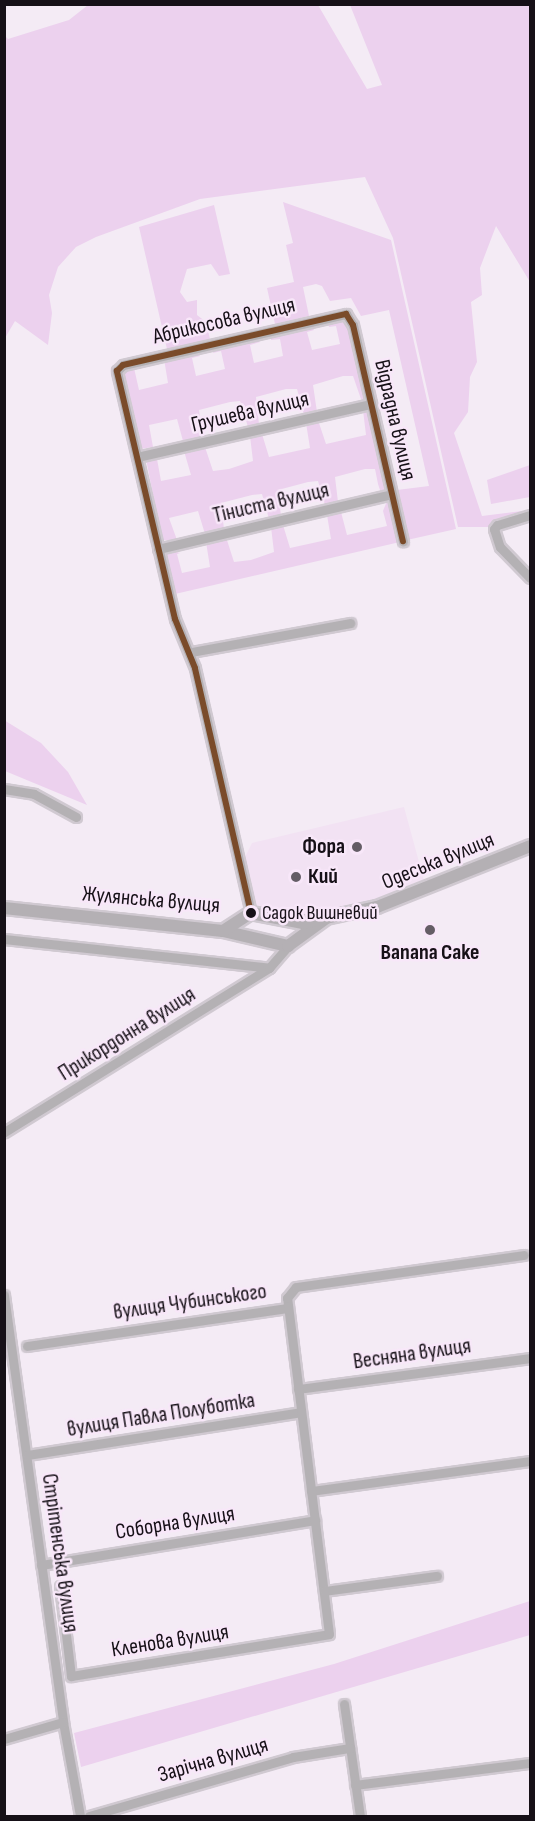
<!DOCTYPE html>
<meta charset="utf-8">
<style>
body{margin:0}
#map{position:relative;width:535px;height:1821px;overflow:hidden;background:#f4ebf5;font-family:"Sofia Sans Condensed",sans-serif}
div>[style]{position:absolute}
.built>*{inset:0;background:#f2e2f3}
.green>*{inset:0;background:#ecd1ee}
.roads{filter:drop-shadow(2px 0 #d0c9d1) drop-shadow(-2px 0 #d0c9d1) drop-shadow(0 2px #d0c9d1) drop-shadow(0 -2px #d0c9d1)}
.street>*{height:9px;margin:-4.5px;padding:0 4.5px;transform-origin:4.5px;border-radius:4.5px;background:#b4b1b4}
.secondary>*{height:12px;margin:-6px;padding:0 6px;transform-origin:6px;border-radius:6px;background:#b4b0b4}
.bus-1>*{height:6px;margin:-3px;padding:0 3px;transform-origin:3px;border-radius:3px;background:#7a4b2a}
.dots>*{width:16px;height:16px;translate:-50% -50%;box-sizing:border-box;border:3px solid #f8e7f9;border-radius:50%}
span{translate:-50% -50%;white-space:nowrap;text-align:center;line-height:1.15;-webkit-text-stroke:5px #f8e7f9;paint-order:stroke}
.bus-label{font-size:20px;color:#161017}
.left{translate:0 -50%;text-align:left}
.street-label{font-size:22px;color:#161017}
.poi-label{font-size:22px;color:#161017;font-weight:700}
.right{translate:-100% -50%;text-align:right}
.frame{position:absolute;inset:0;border:6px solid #161017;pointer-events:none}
</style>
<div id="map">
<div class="built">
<div style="clip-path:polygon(404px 807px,425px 884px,378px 902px,296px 920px,257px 911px,245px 857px,252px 843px)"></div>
</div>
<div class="green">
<div style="clip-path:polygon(88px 5px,318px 5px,367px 89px,382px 85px,350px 5px,530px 5px,530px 282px,496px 226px,480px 268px,482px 295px,471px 302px,477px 362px,470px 377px,468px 412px,454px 433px,482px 516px,522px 511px,488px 527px,458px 527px,393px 238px,365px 177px,200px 199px,96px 237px,76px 247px,58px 267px,49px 295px,52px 313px,48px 345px,15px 321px,5px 338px,5px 36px,8px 39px,69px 20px)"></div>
<div style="clip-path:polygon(283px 202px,391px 240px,456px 529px,407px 540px,397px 490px,429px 486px,389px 310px,361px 316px,351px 298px,330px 301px,322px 286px,316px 284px,303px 287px,309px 316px,275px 324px,267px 288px,294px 282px,286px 245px,293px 243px)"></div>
<div style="clip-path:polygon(214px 205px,230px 274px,219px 276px,211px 264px,187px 269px,180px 292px,187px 302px,197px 300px,197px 315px,206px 322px,210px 339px,167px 349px,139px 227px)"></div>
<div style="clip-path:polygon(341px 319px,348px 324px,365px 396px,362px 402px,353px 376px,343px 376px,313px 385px,317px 412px,304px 415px,297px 389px,286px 389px,256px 397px,259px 424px,248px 427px,240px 401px,230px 402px,199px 410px,203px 438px,183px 441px,177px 419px,149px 425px,153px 447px,140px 449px,123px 374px,125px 368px,134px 368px,139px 390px,168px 383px,164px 359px,196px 351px,200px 356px,192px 358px,196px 376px,225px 369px,221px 351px,213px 353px,215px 347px,257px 338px,260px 342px,250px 345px,254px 363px,283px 356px,280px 339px,271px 340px,271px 334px,312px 325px,314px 330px,307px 332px,312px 350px,340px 344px,336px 326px,329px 327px,328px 321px)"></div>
<div style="clip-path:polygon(363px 410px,369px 411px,385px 491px,381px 493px,378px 484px,375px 469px,365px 469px,335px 477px,338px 502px,325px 505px,318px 481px,308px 482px,278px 490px,281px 516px,269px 519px,262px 494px,252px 495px,221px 503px,224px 529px,205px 534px,198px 511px,169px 518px,177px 540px,162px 540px,146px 459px,157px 459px,161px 481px,191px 475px,184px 451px,205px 447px,213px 471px,229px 469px,253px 461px,250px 436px,262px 434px,269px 457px,310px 448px,306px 423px,318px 420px,326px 444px,366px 435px)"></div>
<div style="clip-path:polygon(530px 465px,530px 497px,491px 504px,487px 480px)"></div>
<div style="clip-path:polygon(387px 501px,400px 542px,175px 594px,165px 555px,170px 550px,180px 553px,177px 554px,182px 573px,210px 567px,206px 542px,226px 537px,234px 562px,251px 560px,274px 552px,271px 527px,283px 525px,290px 548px,331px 539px,327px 515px,341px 512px,347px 535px,387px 526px,383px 511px)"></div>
<div style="clip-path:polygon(4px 720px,41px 743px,68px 772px,87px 805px,5px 771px)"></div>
<div style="clip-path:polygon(530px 1601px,530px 1635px,81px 1767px,74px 1733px,334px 1664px)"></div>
</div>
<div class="roads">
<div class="street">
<div style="left:137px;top:457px;width:240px;rotate:-12.8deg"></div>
<div style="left:530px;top:515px;width:34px;rotate:163deg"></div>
<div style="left:497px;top:525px;width:5px;rotate:127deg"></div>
<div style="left:494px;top:529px;width:19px;rotate:72deg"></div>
<div style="left:500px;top:547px;width:43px;rotate:45.9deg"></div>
<div style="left:158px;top:549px;width:240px;rotate:-13.2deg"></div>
<div style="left:191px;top:652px;width:162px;rotate:-10.3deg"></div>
<div style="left:4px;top:789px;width:30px;rotate:9deg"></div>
<div style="left:34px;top:794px;width:48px;rotate:28.7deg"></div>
<div style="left:251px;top:913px;width:251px;rotate:-102.9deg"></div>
<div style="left:195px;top:668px;width:53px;rotate:-112.2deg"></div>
<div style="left:175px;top:619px;width:255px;rotate:-103.2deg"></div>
<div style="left:117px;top:371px;width:8px;rotate:-45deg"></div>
<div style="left:123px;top:365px;width:229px;rotate:-12.9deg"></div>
<div style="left:346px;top:314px;width:13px;rotate:58deg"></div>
<div style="left:353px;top:325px;width:222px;rotate:77deg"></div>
<div style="left:4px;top:939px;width:267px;rotate:6.2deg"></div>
<div style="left:269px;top:968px;width:312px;rotate:148.2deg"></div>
<div style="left:269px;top:968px;width:29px;rotate:-49deg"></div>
<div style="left:4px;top:1295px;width:431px;rotate:82.1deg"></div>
<div style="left:63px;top:1722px;width:96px;rotate:79.7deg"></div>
<div style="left:27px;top:1346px;width:262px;rotate:-8.3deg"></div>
<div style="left:298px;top:1389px;width:234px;rotate:-7.6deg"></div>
<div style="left:27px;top:1455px;width:277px;rotate:-8.9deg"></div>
<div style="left:311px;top:1491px;width:221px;rotate:-7.8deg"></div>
<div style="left:41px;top:1565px;width:278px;rotate:-9.3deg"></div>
<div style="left:60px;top:1586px;width:91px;rotate:83deg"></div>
<div style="left:71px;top:1676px;width:261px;rotate:-9.2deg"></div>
<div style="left:329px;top:1634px;width:339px;rotate:-97.1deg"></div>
<div style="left:287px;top:1298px;width:14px;rotate:-51deg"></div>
<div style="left:296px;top:1287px;width:230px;rotate:-8deg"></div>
<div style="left:324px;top:1591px;width:114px;rotate:-7.6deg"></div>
<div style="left:344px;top:1704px;width:113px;rotate:81.9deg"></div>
<div style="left:4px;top:1739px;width:61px;rotate:-16.1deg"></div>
<div style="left:355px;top:1785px;width:176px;rotate:-7.2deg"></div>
<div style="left:89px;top:1816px;width:212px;rotate:-16.1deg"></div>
<div style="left:293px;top:1757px;width:58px;rotate:-9deg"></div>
</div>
<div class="secondary">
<div style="left:4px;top:908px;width:220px;rotate:6deg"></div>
<div style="left:223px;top:931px;width:67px;rotate:13deg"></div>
<div style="left:288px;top:946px;width:46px;rotate:-36.1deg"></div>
<div style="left:223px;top:931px;width:33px;rotate:-33deg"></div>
<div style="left:251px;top:913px;width:53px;rotate:10.9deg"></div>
<div style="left:303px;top:923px;width:76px;rotate:-12.2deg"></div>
<div style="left:377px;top:907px;width:165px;rotate:-21.7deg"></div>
</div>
</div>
<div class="bus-1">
<div style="left:251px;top:913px;width:251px;rotate:-102.9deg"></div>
<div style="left:195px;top:668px;width:53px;rotate:-112.2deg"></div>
<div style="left:175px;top:619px;width:255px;rotate:-103.2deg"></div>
<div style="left:117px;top:371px;width:8px;rotate:-45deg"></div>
<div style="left:123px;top:365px;width:229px;rotate:-12.9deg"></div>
<div style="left:346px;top:314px;width:13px;rotate:58deg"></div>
<div style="left:353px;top:325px;width:222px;rotate:77deg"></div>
</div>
<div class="dots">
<div style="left:357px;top:847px;background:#645d65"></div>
<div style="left:296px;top:877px;background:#645d65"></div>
<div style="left:251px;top:913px;background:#161017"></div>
<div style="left:430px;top:930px;background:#645d65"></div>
</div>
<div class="bus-label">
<span class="left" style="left:262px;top:913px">Садок Вишневий</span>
</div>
<div class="street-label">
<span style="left:224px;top:321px;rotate:-13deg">Абрикосова вулиця</span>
<span style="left:250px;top:412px;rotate:-13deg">Грушева вулиця</span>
<span style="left:395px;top:420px;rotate:77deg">Відрадна вулиця</span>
<span style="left:271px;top:503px;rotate:-13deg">Тіниста вулиця</span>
<span style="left:438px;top:861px;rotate:-22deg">Одеська вулиця</span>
<span style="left:151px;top:900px;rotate:5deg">Жулянська вулиця</span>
<span style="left:127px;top:1034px;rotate:-32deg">Прикордонна вулиця</span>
<span style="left:190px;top:1302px;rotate:-8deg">вулиця Чубинського</span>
<span style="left:412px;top:1354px;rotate:-8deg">Весняна вулиця</span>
<span style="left:161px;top:1415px;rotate:-9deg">вулиця Павла Полуботка</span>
<span style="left:175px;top:1523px;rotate:-9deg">Соборна вулиця</span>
<span style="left:60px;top:1553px;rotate:82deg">Стрітенська вулиця</span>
<span style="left:170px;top:1641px;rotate:-9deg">Кленова вулиця</span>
<span style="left:213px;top:1760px;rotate:-16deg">Зарічна вулиця</span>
</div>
<div class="poi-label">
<span class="right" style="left:345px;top:847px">Фора</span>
<span class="left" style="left:308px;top:877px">Кий</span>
<span style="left:430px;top:953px">Banana Cake</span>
</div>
<div class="frame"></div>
</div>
